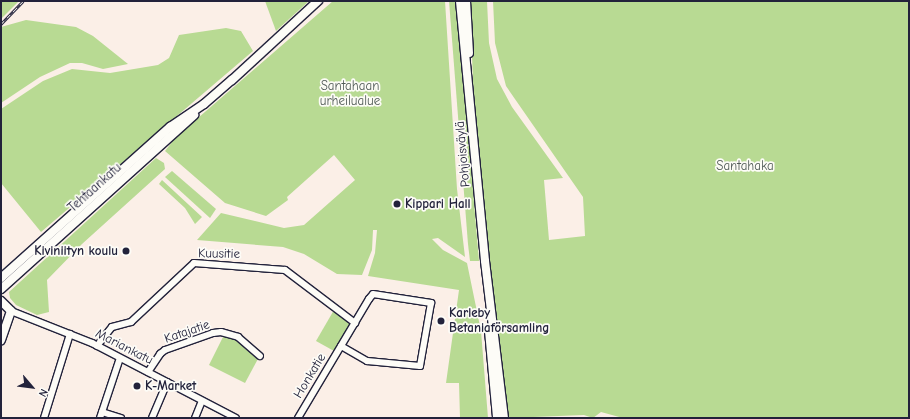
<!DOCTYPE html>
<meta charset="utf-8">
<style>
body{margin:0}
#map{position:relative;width:910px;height:419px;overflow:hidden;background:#fbefe7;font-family:"Comic Neue",sans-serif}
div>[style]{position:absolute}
.green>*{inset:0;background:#b8da93}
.roads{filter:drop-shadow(1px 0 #22223b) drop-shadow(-1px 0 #22223b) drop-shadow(0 1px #22223b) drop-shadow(0 -1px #22223b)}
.minor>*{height:6px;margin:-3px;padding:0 3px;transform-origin:3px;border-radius:3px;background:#fdfcf7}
.major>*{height:8px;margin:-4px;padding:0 4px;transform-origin:4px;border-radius:4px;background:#fdfcf7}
.rail>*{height:3px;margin-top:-1.5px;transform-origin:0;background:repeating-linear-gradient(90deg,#fdfcf7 0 4.5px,#22223b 0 9px);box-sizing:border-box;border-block:1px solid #22223b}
.dots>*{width:11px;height:11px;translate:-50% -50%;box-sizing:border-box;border:2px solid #fdfcf7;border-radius:50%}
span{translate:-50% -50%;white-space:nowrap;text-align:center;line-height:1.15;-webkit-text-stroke:3.5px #fdfcf7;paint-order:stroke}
.park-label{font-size:13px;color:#4f5955}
.street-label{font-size:13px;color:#22223b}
.poi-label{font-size:13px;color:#22223b;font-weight:700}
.left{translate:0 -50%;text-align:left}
.right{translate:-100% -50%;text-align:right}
.frame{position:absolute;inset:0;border:2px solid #22223b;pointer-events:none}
.north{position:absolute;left:12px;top:367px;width:40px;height:40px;-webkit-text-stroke:3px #fdfcf7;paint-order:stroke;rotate:118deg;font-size:11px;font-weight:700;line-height:16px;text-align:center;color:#22223b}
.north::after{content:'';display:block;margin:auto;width:14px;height:18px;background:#22223b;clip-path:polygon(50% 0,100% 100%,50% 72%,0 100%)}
</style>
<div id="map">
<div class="green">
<div style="clip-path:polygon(1px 1px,19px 1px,1px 19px)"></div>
<div style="clip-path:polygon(265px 1px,309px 1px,276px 31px)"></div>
<div style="clip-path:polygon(333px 1px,445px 1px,457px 189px,465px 257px,438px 238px,432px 239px,443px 250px,467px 263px,481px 331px,488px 418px,460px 418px,459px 383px,446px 383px,459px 290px,368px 276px,375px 253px,377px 230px,373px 230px,372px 250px,362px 275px,337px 274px,304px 254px,283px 247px,197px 240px,221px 213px,284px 228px,304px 225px,355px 180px,334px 155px,287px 197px,288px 200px,266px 216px,225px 203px,165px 151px,176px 137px)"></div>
<div style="clip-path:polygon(449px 1px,457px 1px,479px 261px,470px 261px,468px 244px)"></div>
<div style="clip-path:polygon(470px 1px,487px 1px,489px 43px,497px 79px,512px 107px,563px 178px,544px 180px,549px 240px,585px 236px,583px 197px,506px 86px,495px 43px,493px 1px,909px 1px,909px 418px,623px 418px,601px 412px,593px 418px,584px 415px,507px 418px,487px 258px,473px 82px)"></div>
<div style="clip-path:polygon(26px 20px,76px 27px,93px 36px,128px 64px,103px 69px,82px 63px,70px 63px,40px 77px,1px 103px,1px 27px)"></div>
<div style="clip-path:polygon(226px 28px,241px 31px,253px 51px,41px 232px,1px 183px,1px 109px,43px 81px,72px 69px,110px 73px,158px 65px,169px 58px,179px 35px)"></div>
<div style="clip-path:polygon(156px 158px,164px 163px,165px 169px,82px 244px,47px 280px,49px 312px,37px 315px,16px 305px,10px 298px,9px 292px)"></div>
<div style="clip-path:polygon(172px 171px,216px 209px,210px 218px,165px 177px)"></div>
<div style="clip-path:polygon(162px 180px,202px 217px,195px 224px,185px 208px,159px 184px)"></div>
<div style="clip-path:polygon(334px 310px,351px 323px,334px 351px,316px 341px)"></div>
<div style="clip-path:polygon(224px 335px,237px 339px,259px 357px,245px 383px,209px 365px)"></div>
</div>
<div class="roads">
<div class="minor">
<div style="left:11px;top:311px;width:87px;rotate:21.6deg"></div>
<div style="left:92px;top:343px;width:162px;rotate:27.5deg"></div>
<div style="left:97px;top:346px;width:24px;rotate:-52deg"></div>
<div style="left:112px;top:327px;width:20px;rotate:-15deg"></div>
<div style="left:131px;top:322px;width:86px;rotate:-43.1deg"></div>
<div style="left:194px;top:263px;width:91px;rotate:4.4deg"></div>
<div style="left:285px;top:270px;width:88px;rotate:37.1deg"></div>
<div style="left:148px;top:372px;width:22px;rotate:-56deg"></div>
<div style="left:160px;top:354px;width:6px;rotate:-39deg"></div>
<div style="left:165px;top:350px;width:51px;rotate:-19.5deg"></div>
<div style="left:213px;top:333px;width:8px;rotate:-7deg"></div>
<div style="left:221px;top:332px;width:18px;rotate:16deg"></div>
<div style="left:238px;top:337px;width:29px;rotate:41deg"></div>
<div style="left:102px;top:412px;width:20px;rotate:18deg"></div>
<div style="left:44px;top:418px;width:88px;rotate:-72.8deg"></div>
<div style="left:100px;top:418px;width:63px;rotate:-71.6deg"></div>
<div style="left:152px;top:418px;width:39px;rotate:-67deg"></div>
<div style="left:195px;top:418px;width:18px;rotate:-68deg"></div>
<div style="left:298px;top:418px;width:139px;rotate:-59.2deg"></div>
<div style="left:369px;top:299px;width:6px;rotate:-51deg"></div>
<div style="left:373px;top:294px;width:59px;rotate:8.8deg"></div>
<div style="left:431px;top:303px;width:64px;rotate:99.9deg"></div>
<div style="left:420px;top:366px;width:53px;rotate:-174.6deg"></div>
<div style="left:367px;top:361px;width:30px;rotate:-150deg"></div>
</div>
<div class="major">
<div style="left:460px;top:1px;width:261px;rotate:84.5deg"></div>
<div style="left:485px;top:261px;width:158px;rotate:83.1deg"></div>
<div style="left:466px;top:1px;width:52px;rotate:86.7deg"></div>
<div style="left:1px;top:278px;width:227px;rotate:-41.8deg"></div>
<div style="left:170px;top:127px;width:41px;rotate:-34.1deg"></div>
<div style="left:204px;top:104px;width:37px;rotate:-41deg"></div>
<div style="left:232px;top:80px;width:117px;rotate:-42.6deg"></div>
<div style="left:1px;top:289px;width:260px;rotate:-42deg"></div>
<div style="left:1px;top:301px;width:14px;rotate:45deg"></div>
<div style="left:11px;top:311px;width:31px;rotate:109deg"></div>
<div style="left:489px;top:331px;width:87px;rotate:84.7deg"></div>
</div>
</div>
<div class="rail">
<div style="left:1px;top:24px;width:32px;rotate:-46deg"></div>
</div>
<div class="dots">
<div style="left:397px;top:204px;background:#22223b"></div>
<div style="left:126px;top:251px;background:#22223b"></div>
<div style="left:441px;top:321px;background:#22223b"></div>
<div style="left:137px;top:386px;background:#22223b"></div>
</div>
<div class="park-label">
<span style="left:350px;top:94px">Santahaan<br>urheilualue</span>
<span style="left:745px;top:166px">Santahaka</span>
</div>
<div class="street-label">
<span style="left:463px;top:154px;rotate:-95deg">Pohjoisväylä</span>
<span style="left:95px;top:188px;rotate:-42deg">Tehtaankatu</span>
<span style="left:219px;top:254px;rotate:1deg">Kuusitie</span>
<span style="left:187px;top:332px;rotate:-19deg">Katajatie</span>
<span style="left:124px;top:347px;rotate:27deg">Mariankatu</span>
<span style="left:310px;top:376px;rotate:-59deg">Honkatie</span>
</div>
<div class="poi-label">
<span class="left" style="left:405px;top:204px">Kippari Hall</span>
<span class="right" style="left:118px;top:251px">Kiviniityn koulu</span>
<span class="left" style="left:449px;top:321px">Karleby<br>Betaniaförsamling</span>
<span class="left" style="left:145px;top:386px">K-Market</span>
</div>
<div class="frame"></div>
<div class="north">N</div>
</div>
